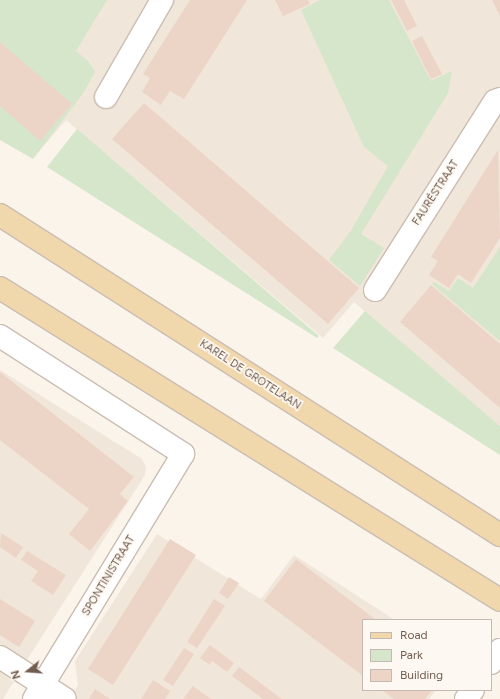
<!DOCTYPE html>
<meta charset="utf-8">
<style>
body{margin:0}
#map{position:relative;width:500px;height:699px;overflow:hidden;background:#faf4eb;font-family:Figtree,sans-serif}
div>[style]{position:absolute}
.residential>*{inset:0;background:#f1e6da}
.green>*{inset:0;background:#d6e6cb}
.building>*{inset:0;background:#ecd5c6}
.roads{filter:drop-shadow(1px 0 #cbbdb2) drop-shadow(-1px 0 #cbbdb2) drop-shadow(0 1px #cbbdb2) drop-shadow(0 -1px #cbbdb2)}
.minor>*{height:22px;margin:-11px;padding:0 11px;transform-origin:11px;border-radius:11px;background:#fff}
.major>*{height:22px;margin:-11px;padding:0 11px;transform-origin:11px;border-radius:11px;background:#f0d7ac}
span{translate:-50% -50%;white-space:nowrap;text-align:center;line-height:1.15;-webkit-text-stroke:3.5px #fdf8f1;paint-order:stroke}
.street-label{font-size:11px;color:#725d51}
.legend{position:absolute;left:362px;top:619px;width:130px;height:72px;box-sizing:border-box;background:#fdf8f1;border:1px solid #c5bab1;margin:0;padding:5px 7px;list-style:none;font-size:12px;color:#725d51}
.legend li{display:flex;align-items:center;gap:8px;height:20px}
.legend b{width:20px;border:1px solid #c5bab1}
.north{position:absolute;left:8px;top:651px;width:40px;height:40px;-webkit-text-stroke:3px #fdf8f1;paint-order:stroke;rotate:253deg;font-size:11px;font-weight:700;line-height:16px;text-align:center;color:#725d51}
.north::after{content:'';display:block;margin:auto;width:14px;height:18px;background:#725d51;clip-path:polygon(50% 0,100% 100%,50% 72%,0 100%)}
</style>
<div id="map">
<div class="residential">
<div style="clip-path:polygon(0 0,500px 0,500px 427px,354px 302px,323px 338px,66px 120px,35px 156px)"></div>
<div style="clip-path:polygon(0 370px,142px 459px,146px 467px,145px 475px,23px 666px,0 651px)"></div>
<div style="clip-path:polygon(157px 534px,261px 599px,294px 555px,395px 620px,363px 620px,363px 690px,436px 690px,429px 699px,75px 699px,71px 697px,78px 685px,75px 661px)"></div>
<div style="clip-path:polygon(0 667px,16px 678px,3px 699px,0 699px)"></div>
</div>
<div class="green">
<div style="clip-path:polygon(0 0,107px 0,76px 51px,89px 62px,95px 72px,82px 95px,33px 159px,0 140px)"></div>
<div style="clip-path:polygon(320px 0,389px 0,431px 81px,452px 71px,448px 93px,361px 234px,384px 248px,360px 286px,329px 260px,350px 232px,388px 166px,364px 147px,301px 10px)"></div>
<div style="clip-path:polygon(77px 129px,319px 336px,317px 338px,47px 167px)"></div>
<div style="clip-path:polygon(500px 247px,500px 341px,432px 284px,434px 282px,449px 291px,458px 278px,473px 288px)"></div>
<div style="clip-path:polygon(365px 311px,500px 426px,500px 455px,333px 348px)"></div>
</div>
<div class="building">
<div style="clip-path:polygon(190px 0,247px 0,184px 99px,170px 91px,161px 105px,142px 92px,150px 78px,143px 74px)"></div>
<div style="clip-path:polygon(275px 0,308px 0,310px 4px,283px 16px)"></div>
<div style="clip-path:polygon(391px 0,404px 0,417px 26px,407px 31px)"></div>
<div style="clip-path:polygon(492px 0,500px 0,500px 16px)"></div>
<div style="clip-path:polygon(422px 36px,442px 74px,431px 79px,412px 41px)"></div>
<div style="clip-path:polygon(0 42px,72px 104px,40px 141px,0 106px)"></div>
<div style="clip-path:polygon(144px 103px,359px 288px,328px 324px,112px 139px)"></div>
<div style="clip-path:polygon(498px 150px,500px 238px,471px 283px,458px 274px,449px 288px,429px 275px,438px 261px,431px 257px)"></div>
<div style="clip-path:polygon(431px 285px,500px 344px,500px 408px,400px 322px)"></div>
<div style="clip-path:polygon(0 372px,134px 477px,120px 494px,128px 501px,90px 551px,69px 534px,89px 509px,0 440px)"></div>
<div style="clip-path:polygon(1px 533px,23px 547px,16px 558px,0 547px)"></div>
<div style="clip-path:polygon(170px 539px,196px 555px,113px 685px,88px 669px)"></div>
<div style="clip-path:polygon(27px 551px,66px 575px,53px 595px,31px 581px,38px 571px,21px 560px)"></div>
<div style="clip-path:polygon(296px 559px,376px 620px,363px 620px,363px 676px,264px 601px)"></div>
<div style="clip-path:polygon(229px 577px,239px 583px,228px 599px,219px 593px)"></div>
<div style="clip-path:polygon(0 599px,35px 621px,19px 647px,0 635px)"></div>
<div style="clip-path:polygon(214px 599px,225px 606px,197px 648px,187px 642px)"></div>
<div style="clip-path:polygon(210px 645px,234px 663px,227px 672px,212px 661px,210px 665px,200px 658px)"></div>
<div style="clip-path:polygon(184px 648px,194px 654px,173px 686px,163px 680px)"></div>
<div style="clip-path:polygon(239px 667px,279px 697px,282px 699px,263px 699px,232px 676px)"></div>
<div style="clip-path:polygon(153px 680px,170px 691px,165px 699px,141px 699px)"></div>
<div style="clip-path:polygon(193px 686px,211px 699px,183px 699px)"></div>
<div style="clip-path:polygon(95px 689px,110px 699px,89px 699px)"></div>
<div style="clip-path:polygon(382px 690px,432px 690px,425px 699px,394px 699px)"></div>
</div>
<div class="roads">
<div class="minor">
<div style="left:106px;top:97px;width:112px;rotate:-60deg"></div>
<div style="left:375px;top:290px;width:224px;rotate:-57.6deg"></div>
<div style="left:495px;top:101px;width:5px;rotate:-22deg"></div>
<div style="left:0;top:336px;width:218px;rotate:32.8deg"></div>
<div style="left:183px;top:454px;width:287px;rotate:121.3deg"></div>
<div style="left:0;top:657px;width:77px;rotate:32.9deg"></div>
<div style="left:491px;top:663px;width:16px;rotate:-55deg"></div>
<div style="left:466px;top:699px;width:11px;rotate:-52deg"></div>
</div>
<div class="major">
<div style="left:0;top:215px;width:594px;rotate:32.62deg"></div>
<div style="left:0;top:288px;width:589px;rotate:31.96deg"></div>
</div>
</div>
<div class="street-label">
<span style="left:436px;top:193px;rotate:-57deg">FAURÉSTRAAT</span>
<span style="left:250px;top:375px;rotate:33deg">KAREL DE GROTELAAN</span>
<span style="left:109px;top:576px;rotate:-59deg">SPONTINISTRAAT</span>
</div>
<ul class="legend">
<li><b style="height:5px;background:#f0d7ac"></b>Road</li>
<li><b style="height:11px;background:#d6e6cb"></b>Park</li>
<li><b style="height:11px;background:#ecd5c6"></b>Building</li>
</ul>
<div class="north">N</div>
</div>
